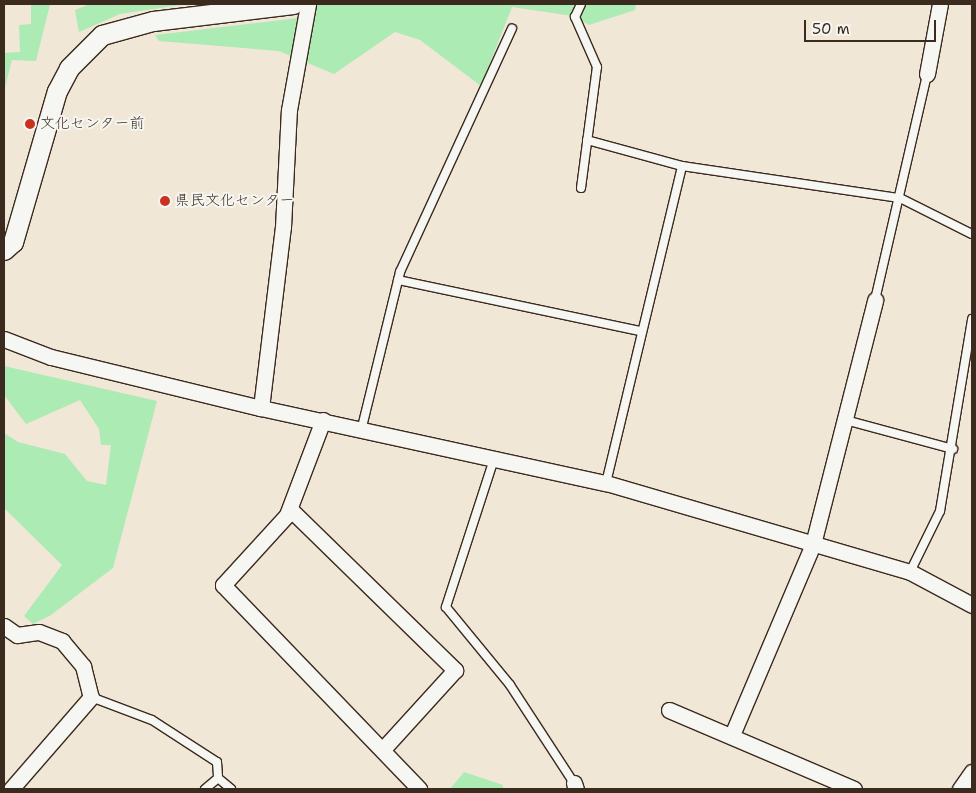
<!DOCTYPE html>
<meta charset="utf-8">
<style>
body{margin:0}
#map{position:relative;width:976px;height:793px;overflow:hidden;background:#f1e7d7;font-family:"Shantell Sans","Klee One",sans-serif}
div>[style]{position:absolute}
.green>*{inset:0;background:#acebb3}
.roads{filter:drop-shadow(1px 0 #3b2a1e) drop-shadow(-1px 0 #3b2a1e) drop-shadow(0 1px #3b2a1e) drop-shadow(0 -1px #3b2a1e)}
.service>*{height:8px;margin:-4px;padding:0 4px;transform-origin:4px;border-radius:4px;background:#f6f6f2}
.minor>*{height:15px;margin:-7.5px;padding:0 7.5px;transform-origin:7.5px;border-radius:7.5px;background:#f6f6f2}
.tertiary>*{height:19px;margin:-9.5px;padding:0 9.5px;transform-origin:9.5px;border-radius:9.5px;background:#f6f6f2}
.dots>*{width:14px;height:14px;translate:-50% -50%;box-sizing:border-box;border:2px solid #f6f6f2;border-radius:50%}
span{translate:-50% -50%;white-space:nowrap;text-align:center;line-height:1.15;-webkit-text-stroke:4px #f6f6f2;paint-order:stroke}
.poi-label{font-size:15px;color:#3b2a1e}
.left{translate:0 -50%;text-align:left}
.frame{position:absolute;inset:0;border:5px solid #3b2a1e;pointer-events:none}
.scale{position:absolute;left:804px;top:20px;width:132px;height:22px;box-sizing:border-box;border:2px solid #3b2a1e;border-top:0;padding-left:6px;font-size:15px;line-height:18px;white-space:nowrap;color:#3b2a1e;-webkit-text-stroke:4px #f6f6f2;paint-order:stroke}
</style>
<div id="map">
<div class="green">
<div style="clip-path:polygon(31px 4px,50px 4px,36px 61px,12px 60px,4px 91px,4px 53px,20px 52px,19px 25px,31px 24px)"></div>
<div style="clip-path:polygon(90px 4px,187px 4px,120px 14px,79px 32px,75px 10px)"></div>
<div style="clip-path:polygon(309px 4px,636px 4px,635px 10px,589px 25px,573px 16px,512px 7px,481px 86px,420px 40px,395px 32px,334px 74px,279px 51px,159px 41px,155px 35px,298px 18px)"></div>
<div style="clip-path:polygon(4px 366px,157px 401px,113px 568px,51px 615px,33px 624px,24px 616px,62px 565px,4px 508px,4px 433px,18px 442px,65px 454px,87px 481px,106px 485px,111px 445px,101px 445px,99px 429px,80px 400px,26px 424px,4px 395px)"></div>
<div style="clip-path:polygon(464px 772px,503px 785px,503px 789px,450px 789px)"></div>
</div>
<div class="roads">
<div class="service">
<div style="left:587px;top:140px;width:98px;rotate:15.3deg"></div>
<div style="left:682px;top:166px;width:220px;rotate:8.4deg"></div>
<div style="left:900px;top:198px;width:80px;rotate:26.6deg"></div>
<div style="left:581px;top:188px;width:122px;rotate:-82.5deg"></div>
<div style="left:597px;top:67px;width:55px;rotate:-113.7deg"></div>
<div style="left:575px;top:17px;width:14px;rotate:-65deg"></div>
<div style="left:398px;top:280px;width:248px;rotate:11.9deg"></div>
<div style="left:875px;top:300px;width:232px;rotate:-77deg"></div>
<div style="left:845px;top:420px;width:112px;rotate:15deg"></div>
<div style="left:362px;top:427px;width:160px;rotate:-76.2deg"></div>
<div style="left:400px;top:272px;width:268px;rotate:-65.3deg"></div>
<div style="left:495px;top:456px;width:159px;rotate:108deg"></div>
<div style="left:446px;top:607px;width:101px;rotate:50.6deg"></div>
<div style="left:510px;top:685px;width:117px;rotate:56.9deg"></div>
<div style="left:606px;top:483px;width:326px;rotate:-76.5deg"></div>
<div style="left:910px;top:572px;width:68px;rotate:-63.8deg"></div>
<div style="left:940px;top:511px;width:195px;rotate:-80.5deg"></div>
<div style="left:91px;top:697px;width:65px;rotate:20.7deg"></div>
<div style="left:152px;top:720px;width:77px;rotate:32.9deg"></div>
<div style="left:217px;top:762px;width:16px;rotate:86deg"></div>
<div style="left:218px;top:778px;width:17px;rotate:40deg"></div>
<div style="left:205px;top:789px;width:17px;rotate:-40deg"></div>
</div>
<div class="minor">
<div style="left:927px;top:74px;width:71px;rotate:-79.5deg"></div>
<div style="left:4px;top:339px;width:50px;rotate:21deg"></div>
<div style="left:51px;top:357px;width:216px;rotate:13.7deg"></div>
<div style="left:261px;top:408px;width:353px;rotate:12.3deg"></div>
<div style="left:606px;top:483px;width:317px;rotate:16.3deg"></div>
<div style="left:910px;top:572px;width:70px;rotate:28deg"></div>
<div style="left:261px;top:408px;width:182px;rotate:-83.1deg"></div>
<div style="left:283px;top:227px;width:117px;rotate:-87.1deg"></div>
<div style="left:289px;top:110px;width:108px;rotate:-79.8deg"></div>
<div style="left:323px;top:420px;width:102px;rotate:110.8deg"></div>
<div style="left:287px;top:515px;width:95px;rotate:132.4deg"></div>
<div style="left:223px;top:585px;width:283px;rotate:46.1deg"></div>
<div style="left:290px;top:509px;width:231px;rotate:44.3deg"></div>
<div style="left:455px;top:670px;width:107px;rotate:132.3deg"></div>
<div style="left:4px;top:626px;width:16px;rotate:35deg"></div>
<div style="left:17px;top:635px;width:22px;rotate:-8deg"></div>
<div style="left:39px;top:632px;width:25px;rotate:21deg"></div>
<div style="left:62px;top:641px;width:33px;rotate:50deg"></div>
<div style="left:83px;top:666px;width:32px;rotate:76deg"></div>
<div style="left:91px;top:697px;width:122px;rotate:131deg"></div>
<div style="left:669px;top:710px;width:201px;rotate:23.1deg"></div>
<div style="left:732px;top:735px;width:207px;rotate:-67deg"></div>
<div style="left:813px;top:544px;width:252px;rotate:-75.7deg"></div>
<div style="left:574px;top:783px;width:6px;rotate:72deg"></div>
<div style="left:960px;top:789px;width:21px;rotate:-55deg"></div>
</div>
<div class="tertiary">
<div style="left:4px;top:250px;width:12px;rotate:-42deg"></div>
<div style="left:13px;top:242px;width:157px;rotate:-73.8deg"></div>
<div style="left:57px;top:91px;width:26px;rotate:-62deg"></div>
<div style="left:69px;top:68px;width:47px;rotate:-45deg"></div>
<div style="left:102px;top:35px;width:53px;rotate:-15.4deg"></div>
<div style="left:153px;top:21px;width:141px;rotate:-6.9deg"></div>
</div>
</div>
<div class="dots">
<div style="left:30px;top:124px;background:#c8321e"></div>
<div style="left:165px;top:201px;background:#c8321e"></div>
</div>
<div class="poi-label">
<span class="left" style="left:40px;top:124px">文化センター前</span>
<span class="left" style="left:175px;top:201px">県民文化センター</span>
</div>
<div class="frame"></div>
<div class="scale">50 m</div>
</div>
